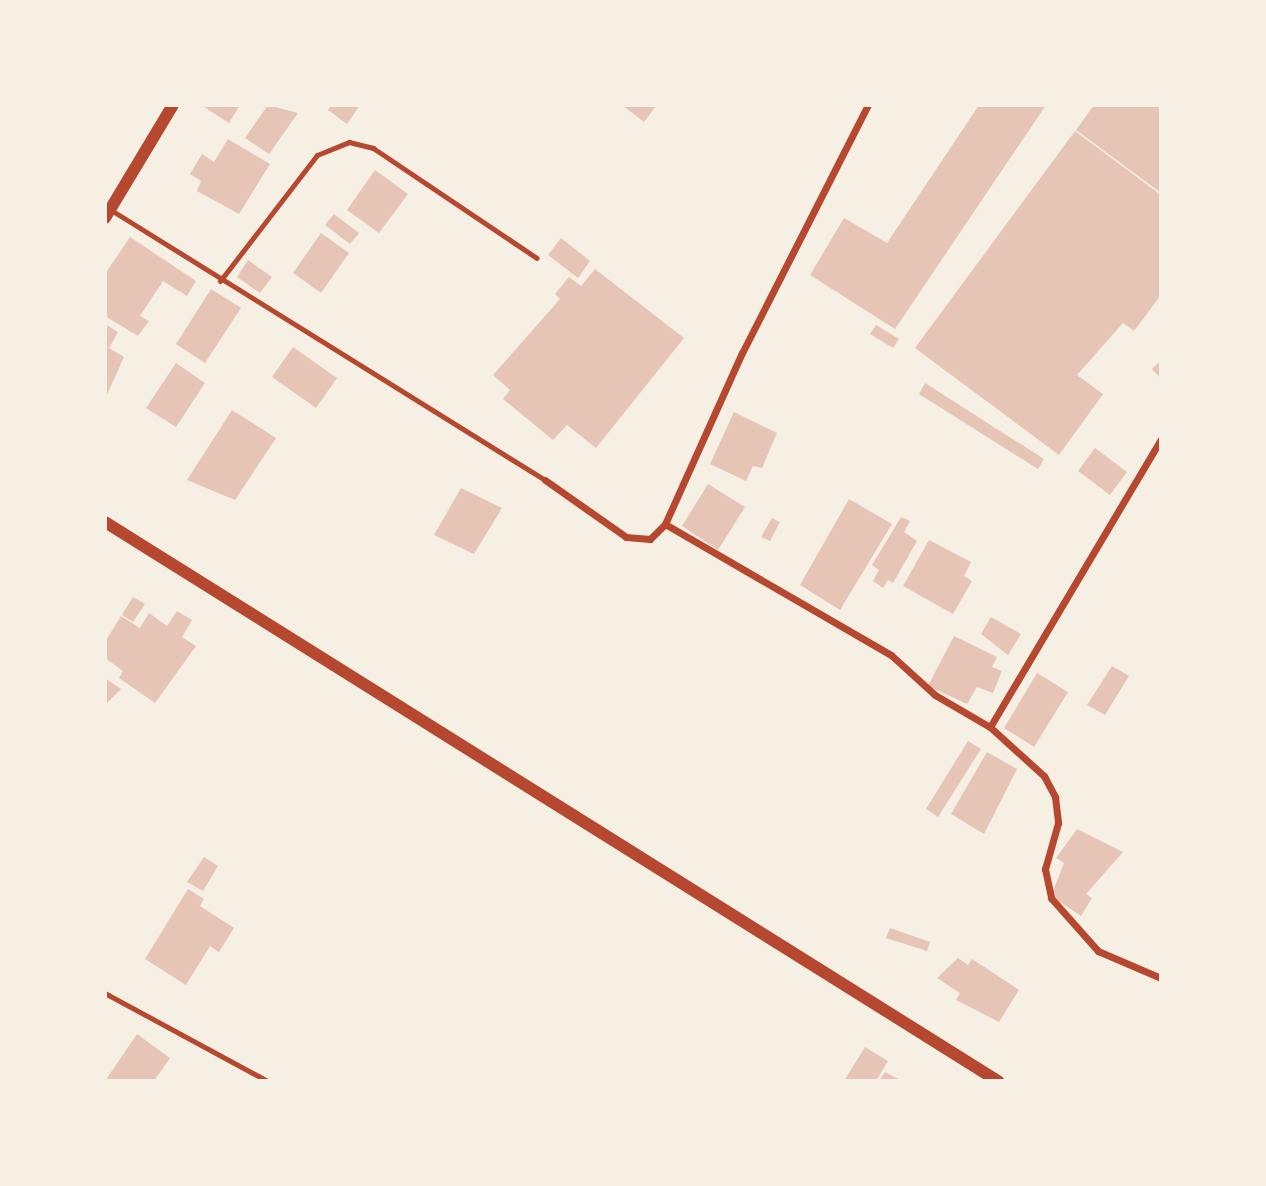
<!DOCTYPE html>
<style>
body{margin:0}
#map{position:relative;width:1266px;height:1186px;overflow:hidden;background:#f6efe4;font-family:"Crimson Pro",serif}
div>[style]{position:absolute}
.building>*{inset:0;background:#e6c5b7}
.path>*{height:4.5px;margin:-2.25px;padding:0 2.25px;transform-origin:2.25px;border-radius:2.25px;background:#b5482f}
.service>*{height:5px;margin:-2.5px;padding:0 2.5px;transform-origin:2.5px;border-radius:2.5px;background:#b5482f}
.minor>*{height:7px;margin:-3.5px;padding:0 3.5px;transform-origin:3.5px;border-radius:3.5px;background:#b5482f}
.tertiary>*{height:12px;margin:-6px;padding:0 6px;transform-origin:6px;border-radius:6px;background:#b5482f}
span{translate:-50% -50%;white-space:nowrap;text-align:center;line-height:1.15;-webkit-text-stroke:7px #f6efe4;paint-order:stroke}
.frame{position:absolute;inset:0;border:107px solid #f6efe4;pointer-events:none}
</style>
<div id="map">
<div class="building">
<div style="clip-path:polygon(201px 105px,240px 105px,229px 123px)"></div>
<div style="clip-path:polygon(268px 105px,298px 113px,269px 154px,245px 138px)"></div>
<div style="clip-path:polygon(331px 105px,360px 105px,347px 124px,328px 110px)"></div>
<div style="clip-path:polygon(622px 105px,657px 105px,644px 122px)"></div>
<div style="clip-path:polygon(979px 105px,1046px 105px,895px 329px,810px 275px,844px 218px,887px 243px)"></div>
<div style="clip-path:polygon(1094px 105px,1161px 105px,1161px 193px,1076px 130px)"></div>
<div style="clip-path:polygon(1075px 131px,1161px 195px,1161px 295px,1134px 331px,1123px 323px,1077px 375px,1103px 394px,1059px 455px,915px 348px)"></div>
<div style="clip-path:polygon(228px 139px,270px 164px,239px 214px,197px 191px,201px 181px,190px 174px,202px 154px,214px 162px)"></div>
<div style="clip-path:polygon(375px 170px,408px 194px,379px 233px,347px 210px)"></div>
<div style="clip-path:polygon(334px 214px,359px 233px,350px 244px,325px 225px)"></div>
<div style="clip-path:polygon(321px 233px,349px 253px,321px 293px,293px 273px)"></div>
<div style="clip-path:polygon(130px 237px,196px 281px,187px 296px,163px 281px,140px 316px,149px 321px,138px 336px,105px 316px,105px 274px)"></div>
<div style="clip-path:polygon(561px 238px,590px 261px,578px 278px,548px 255px)"></div>
<div style="clip-path:polygon(248px 260px,272px 277px,260px 293px,237px 277px)"></div>
<div style="clip-path:polygon(595px 269px,684px 338px,596px 448px,567px 425px,553px 440px,503px 399px,510px 390px,493px 375px,560px 299px,555px 294px,569px 277px,581px 286px)"></div>
<div style="clip-path:polygon(211px 289px,241px 308px,205px 363px,176px 344px)"></div>
<div style="clip-path:polygon(105px 324px,118px 332px,109px 348px,124px 357px,105px 399px)"></div>
<div style="clip-path:polygon(876px 325px,899px 339px,893px 348px,870px 334px)"></div>
<div style="clip-path:polygon(293px 347px,337px 378px,316px 408px,272px 377px)"></div>
<div style="clip-path:polygon(1161px 360px,1161px 379px,1152px 369px)"></div>
<div style="clip-path:polygon(176px 363px,205px 383px,176px 427px,146px 408px)"></div>
<div style="clip-path:polygon(925px 383px,1044px 459px,1038px 469px,919px 394px)"></div>
<div style="clip-path:polygon(232px 410px,276px 438px,235px 500px,187px 480px)"></div>
<div style="clip-path:polygon(734px 412px,777px 433px,762px 468px,753px 466px,746px 481px,710px 464px)"></div>
<div style="clip-path:polygon(1095px 448px,1127px 472px,1110px 495px,1078px 471px)"></div>
<div style="clip-path:polygon(708px 484px,745px 507px,718px 550px,682px 526px)"></div>
<div style="clip-path:polygon(461px 488px,502px 508px,474px 554px,434px 535px)"></div>
<div style="clip-path:polygon(849px 499px,892px 524px,840px 610px,800px 585px)"></div>
<div style="clip-path:polygon(901px 517px,910px 521px,904px 532px,917px 541px,893px 583px,888px 580px,883px 588px,873px 581px,879px 570px,872px 565px)"></div>
<div style="clip-path:polygon(772px 518px,780px 522px,770px 541px,761px 537px)"></div>
<div style="clip-path:polygon(929px 540px,971px 562px,964px 576px,972px 581px,953px 614px,903px 586px)"></div>
<div style="clip-path:polygon(133px 597px,145px 604px,133px 622px,122px 615px)"></div>
<div style="clip-path:polygon(177px 611px,192px 620px,182px 637px,196px 646px,155px 703px,119px 678px,123px 671px,105px 658px,105px 642px,121px 616px,140px 628px,149px 613px,167px 626px)"></div>
<div style="clip-path:polygon(991px 617px,1021px 634px,1008px 655px,981px 634px)"></div>
<div style="clip-path:polygon(954px 636px,997px 657px,992px 667px,1002px 671px,993px 693px,977px 687px,967px 704px,928px 686px)"></div>
<div style="clip-path:polygon(1112px 666px,1129px 676px,1105px 715px,1087px 705px)"></div>
<div style="clip-path:polygon(1037px 673px,1068px 692px,1034px 747px,1004px 728px)"></div>
<div style="clip-path:polygon(105px 678px,121px 689px,105px 705px)"></div>
<div style="clip-path:polygon(968px 741px,981px 749px,938px 817px,926px 809px)"></div>
<div style="clip-path:polygon(987px 752px,1017px 769px,984px 834px,951px 814px)"></div>
<div style="clip-path:polygon(1077px 829px,1123px 852px,1086px 894px,1092px 898px,1081px 916px,1051px 896px,1064px 863px,1056px 858px)"></div>
<div style="clip-path:polygon(204px 857px,218px 866px,203px 891px,187px 882px)"></div>
<div style="clip-path:polygon(188px 889px,204px 899px,200px 906px,234px 928px,219px 952px,210px 946px,186px 985px,145px 959px)"></div>
<div style="clip-path:polygon(890px 928px,930px 942px,927px 951px,886px 938px)"></div>
<div style="clip-path:polygon(958px 958px,968px 965px,972px 959px,1019px 990px,999px 1022px,956px 1000px,960px 993px,937px 978px)"></div>
<div style="clip-path:polygon(137px 1034px,170px 1058px,154px 1081px,105px 1081px)"></div>
<div style="clip-path:polygon(865px 1047px,888px 1061px,876px 1081px,844px 1081px)"></div>
<div style="clip-path:polygon(885px 1072px,902px 1081px,879px 1081px)"></div>
</div>
<div class="path">
<div style="left:105px;top:993px;width:185px;rotate:28.4deg"></div>
</div>
<div class="service">
<div style="left:111px;top:210px;width:511px;rotate:31.89deg"></div>
<div style="left:220px;top:281px;width:159px;rotate:-52.4deg"></div>
<div style="left:317px;top:155px;width:35px;rotate:-22deg"></div>
<div style="left:349px;top:142px;width:25px;rotate:14deg"></div>
<div style="left:373px;top:148px;width:197px;rotate:33.9deg"></div>
</div>
<div class="minor">
<div style="left:545px;top:480px;width:99px;rotate:35.1deg"></div>
<div style="left:626px;top:537px;width:24px;rotate:5deg"></div>
<div style="left:650px;top:539px;width:21px;rotate:-45deg"></div>
<div style="left:665px;top:524px;width:261px;rotate:30.1deg"></div>
<div style="left:891px;top:655px;width:59px;rotate:42.3deg"></div>
<div style="left:935px;top:695px;width:64px;rotate:30.2deg"></div>
<div style="left:990px;top:727px;width:73px;rotate:42.2deg"></div>
<div style="left:1044px;top:776px;width:24px;rotate:62deg"></div>
<div style="left:1055px;top:797px;width:26px;rotate:83deg"></div>
<div style="left:1058px;top:823px;width:48px;rotate:105.8deg"></div>
<div style="left:1045px;top:869px;width:30px;rotate:78deg"></div>
<div style="left:1051px;top:898px;width:71px;rotate:48.4deg"></div>
<div style="left:1098px;top:951px;width:69px;rotate:23.2deg"></div>
<div style="left:665px;top:524px;width:188px;rotate:-65.8deg"></div>
<div style="left:742px;top:353px;width:278px;rotate:-63.1deg"></div>
<div style="left:990px;top:727px;width:335px;rotate:-59.3deg"></div>
</div>
<div class="tertiary">
<div style="left:105px;top:218px;width:132px;rotate:-59deg"></div>
<div style="left:105px;top:522px;width:1054px;rotate:32.05deg"></div>
</div>
<div class="frame"></div>
</div>
